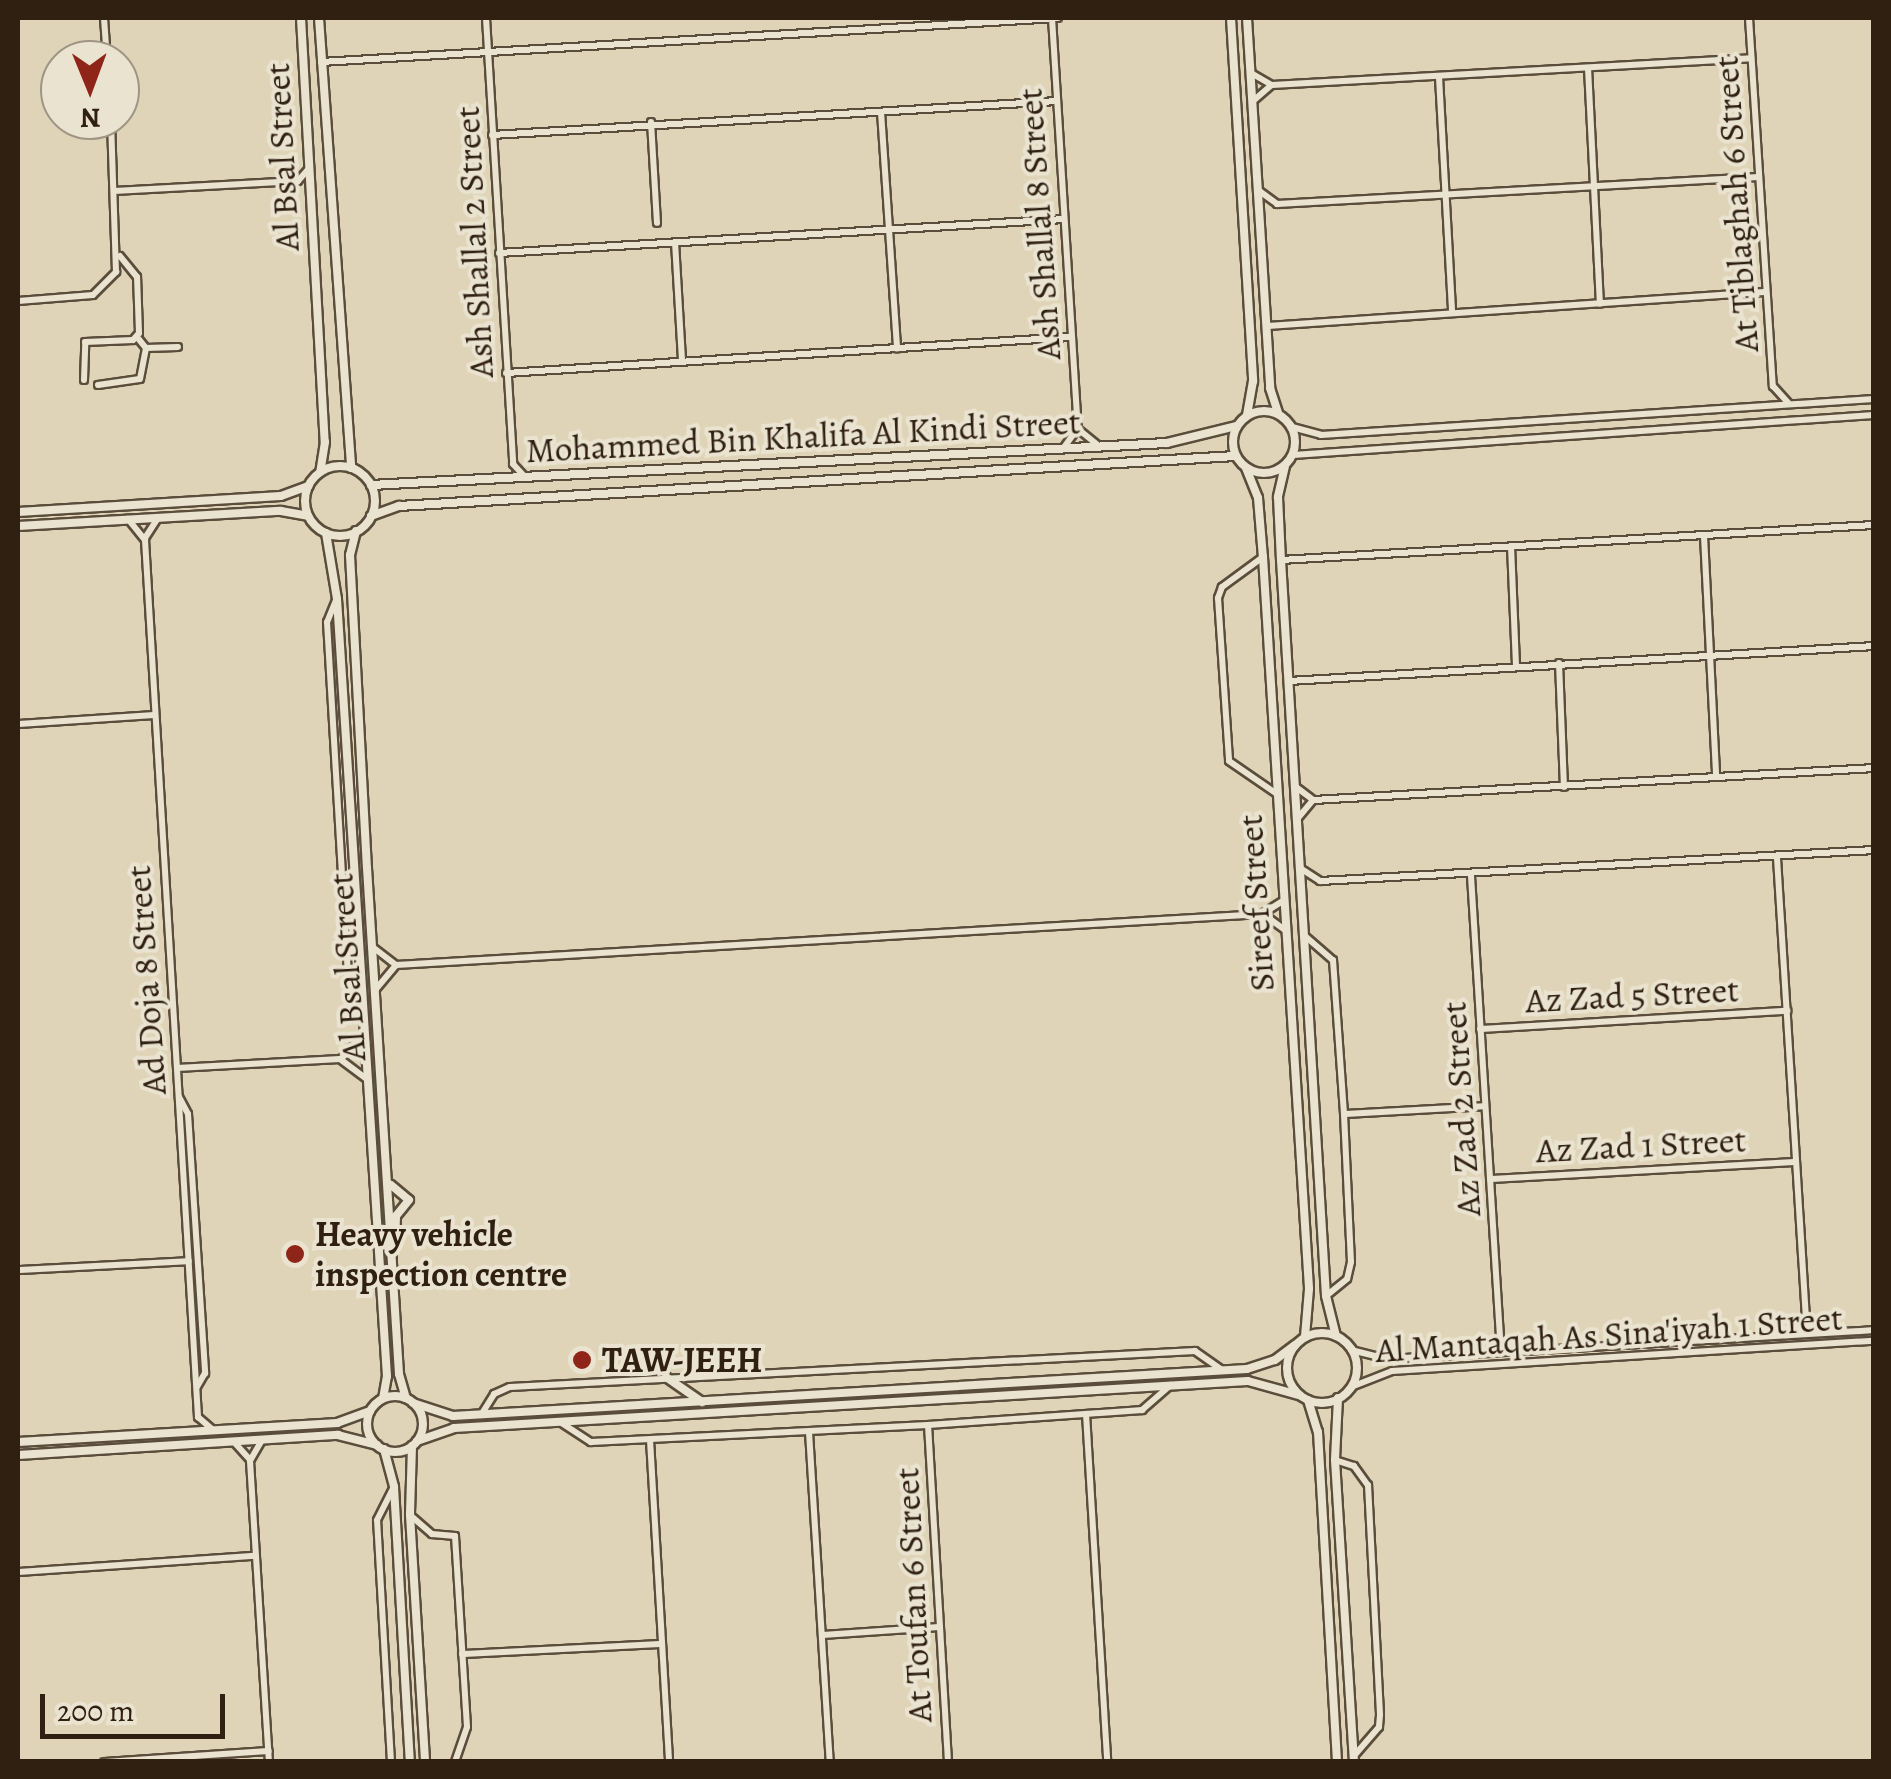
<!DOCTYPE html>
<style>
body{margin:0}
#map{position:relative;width:1891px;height:1779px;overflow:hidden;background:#dfd4b7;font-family:Alegreya,serif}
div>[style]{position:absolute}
.roads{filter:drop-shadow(2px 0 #5b4d3b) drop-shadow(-2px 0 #5b4d3b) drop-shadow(0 2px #5b4d3b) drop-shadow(0 -2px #5b4d3b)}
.minor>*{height:6px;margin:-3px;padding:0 3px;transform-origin:3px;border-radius:3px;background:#eae3d0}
.tertiary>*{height:8px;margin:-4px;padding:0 4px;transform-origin:4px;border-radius:4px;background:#eae3d0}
.tertiary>.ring{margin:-4px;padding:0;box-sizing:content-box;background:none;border:8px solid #eae3d0;border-radius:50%}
.secondary>*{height:8px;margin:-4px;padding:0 4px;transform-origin:4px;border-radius:4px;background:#eae3d0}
.secondary>.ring{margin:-4px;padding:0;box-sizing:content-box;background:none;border:8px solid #eae3d0;border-radius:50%}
.dots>*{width:28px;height:28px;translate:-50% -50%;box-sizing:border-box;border:5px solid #eae3d0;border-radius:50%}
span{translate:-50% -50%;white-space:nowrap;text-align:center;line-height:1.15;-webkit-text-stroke:8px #eae3d0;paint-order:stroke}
.street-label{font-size:35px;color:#2f2012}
.poi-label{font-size:35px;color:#2f2012;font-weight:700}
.left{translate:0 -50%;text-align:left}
.frame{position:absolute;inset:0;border:20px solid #2f2012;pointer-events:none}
.north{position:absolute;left:40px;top:40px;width:100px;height:100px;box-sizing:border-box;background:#eae3d0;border:2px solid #9f9584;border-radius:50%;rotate:179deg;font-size:28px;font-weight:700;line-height:40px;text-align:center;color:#2f2012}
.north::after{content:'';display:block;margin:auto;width:35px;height:45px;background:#8f2418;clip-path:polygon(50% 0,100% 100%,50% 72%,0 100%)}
.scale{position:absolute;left:40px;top:1694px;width:185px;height:45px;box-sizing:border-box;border:5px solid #2f2012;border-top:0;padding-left:12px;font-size:30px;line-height:35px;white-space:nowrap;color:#2f2012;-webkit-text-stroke:8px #eae3d0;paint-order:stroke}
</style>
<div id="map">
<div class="roads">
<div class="minor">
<div style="left:104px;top:18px;width:42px;rotate:85.9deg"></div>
<div style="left:486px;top:18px;width:447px;rotate:86.5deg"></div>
<div style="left:513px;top:464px;width:16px;rotate:47deg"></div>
<div style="left:1052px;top:18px;width:411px;rotate:86.4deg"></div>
<div style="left:1078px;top:428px;width:26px;rotate:126deg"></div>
<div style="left:1749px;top:18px;width:369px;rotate:86.3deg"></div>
<div style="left:1773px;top:386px;width:24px;rotate:48deg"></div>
<div style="left:321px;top:62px;width:738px;rotate:-3.42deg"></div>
<div style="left:1588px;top:68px;width:236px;rotate:87.1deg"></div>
<div style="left:1251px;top:73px;width:24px;rotate:30deg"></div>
<div style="left:1272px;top:85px;width:480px;rotate:-3.2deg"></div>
<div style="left:1439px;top:77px;width:236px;rotate:86.8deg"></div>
<div style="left:1253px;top:101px;width:23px;rotate:-41deg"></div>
<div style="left:881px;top:112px;width:237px;rotate:86.1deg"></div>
<div style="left:651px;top:122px;width:101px;rotate:86.6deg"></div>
<div style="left:492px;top:135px;width:566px;rotate:-3.44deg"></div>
<div style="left:1258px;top:190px;width:24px;rotate:36deg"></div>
<div style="left:1277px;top:204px;width:482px;rotate:-3.2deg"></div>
<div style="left:114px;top:191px;width:184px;rotate:-3.1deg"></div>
<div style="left:298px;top:181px;width:18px;rotate:-49deg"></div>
<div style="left:675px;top:242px;width:119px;rotate:86.6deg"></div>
<div style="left:499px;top:253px;width:566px;rotate:-3.44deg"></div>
<div style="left:18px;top:301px;width:75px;rotate:-4.6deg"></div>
<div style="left:93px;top:295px;width:33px;rotate:-45deg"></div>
<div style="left:116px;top:272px;width:152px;rotate:-91.9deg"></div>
<div style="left:1267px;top:326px;width:499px;rotate:-3.9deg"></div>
<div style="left:137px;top:337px;width:14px;rotate:51deg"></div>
<div style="left:146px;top:348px;width:32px;rotate:-2deg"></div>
<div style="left:506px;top:373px;width:566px;rotate:-3.65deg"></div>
<div style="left:84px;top:380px;width:38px;rotate:-88deg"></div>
<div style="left:85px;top:342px;width:48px;rotate:-2.4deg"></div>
<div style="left:133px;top:340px;width:9px;rotate:-49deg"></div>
<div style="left:139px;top:333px;width:56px;rotate:-92deg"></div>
<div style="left:137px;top:277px;width:27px;rotate:-129deg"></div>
<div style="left:98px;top:385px;width:42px;rotate:-8.1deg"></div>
<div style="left:140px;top:379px;width:32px;rotate:-79deg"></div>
<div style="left:1292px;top:427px;width:30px;rotate:15deg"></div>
<div style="left:1321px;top:435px;width:554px;rotate:-3.72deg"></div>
<div style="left:1078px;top:429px;width:27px;rotate:39deg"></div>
<div style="left:1293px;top:455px;width:582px;rotate:-3.94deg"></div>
<div style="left:128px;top:519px;width:27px;rotate:51deg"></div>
<div style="left:145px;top:540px;width:879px;rotate:86.54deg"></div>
<div style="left:198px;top:1417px;width:20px;rotate:41deg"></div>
<div style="left:1704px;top:536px;width:240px;rotate:87.1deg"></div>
<div style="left:145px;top:538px;width:24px;rotate:-57deg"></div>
<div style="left:1511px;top:546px;width:120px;rotate:87.6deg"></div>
<div style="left:1263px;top:557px;width:51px;rotate:143.8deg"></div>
<div style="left:1222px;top:587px;width:12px;rotate:110deg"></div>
<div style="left:1218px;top:598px;width:163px;rotate:86.1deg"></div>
<div style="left:1229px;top:761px;width:58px;rotate:34.5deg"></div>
<div style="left:1281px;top:560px;width:594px;rotate:-3.38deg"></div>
<div style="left:336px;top:600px;width:24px;rotate:112deg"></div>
<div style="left:327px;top:622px;width:371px;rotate:86.6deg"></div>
<div style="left:349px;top:992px;width:24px;rotate:55deg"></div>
<div style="left:1559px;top:663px;width:124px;rotate:87.7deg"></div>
<div style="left:1289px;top:681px;width:586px;rotate:-3.42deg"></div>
<div style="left:18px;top:724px;width:137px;rotate:-3.8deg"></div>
<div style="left:1296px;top:787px;width:21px;rotate:37deg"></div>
<div style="left:1313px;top:800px;width:562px;rotate:-3.26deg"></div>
<div style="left:1298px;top:818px;width:23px;rotate:-50deg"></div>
<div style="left:1777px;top:858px;width:477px;rotate:86.4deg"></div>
<div style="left:1300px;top:868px;width:24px;rotate:33deg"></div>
<div style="left:1320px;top:881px;width:555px;rotate:-3.2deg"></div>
<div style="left:1471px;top:876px;width:465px;rotate:86.4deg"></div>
<div style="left:1500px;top:1340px;width:16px;rotate:125deg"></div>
<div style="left:1263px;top:914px;width:27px;rotate:36deg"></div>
<div style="left:1305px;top:936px;width:37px;rotate:41deg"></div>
<div style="left:1333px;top:960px;width:154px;rotate:85.9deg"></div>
<div style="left:1344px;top:1114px;width:148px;rotate:87.3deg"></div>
<div style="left:1351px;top:1262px;width:17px;rotate:103deg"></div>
<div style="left:1347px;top:1279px;width:26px;rotate:141deg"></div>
<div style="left:374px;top:948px;width:28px;rotate:38deg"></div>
<div style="left:396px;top:965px;width:868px;rotate:-3.37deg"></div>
<div style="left:1262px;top:914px;width:25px;rotate:-32deg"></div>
<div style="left:376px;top:989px;width:30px;rotate:-50deg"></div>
<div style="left:1480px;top:1029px;width:308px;rotate:-3.4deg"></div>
<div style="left:341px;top:1059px;width:33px;rotate:-46deg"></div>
<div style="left:177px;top:1068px;width:163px;rotate:-3.2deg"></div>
<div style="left:340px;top:1059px;width:34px;rotate:37deg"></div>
<div style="left:179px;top:1097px;width:19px;rotate:62deg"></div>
<div style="left:188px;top:1114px;width:260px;rotate:86.2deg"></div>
<div style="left:205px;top:1373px;width:16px;rotate:120deg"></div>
<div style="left:1344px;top:1114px;width:141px;rotate:-3.2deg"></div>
<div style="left:1490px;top:1179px;width:306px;rotate:-3.2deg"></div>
<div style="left:18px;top:1270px;width:171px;rotate:-3deg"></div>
<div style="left:1351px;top:1350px;width:38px;rotate:14deg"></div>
<div style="left:1388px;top:1359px;width:487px;rotate:-3.4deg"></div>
<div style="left:1351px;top:1387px;width:44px;rotate:-21.3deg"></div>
<div style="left:1392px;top:1371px;width:483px;rotate:-3.6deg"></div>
<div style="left:1086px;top:1414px;width:349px;rotate:86.5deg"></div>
<div style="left:481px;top:1415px;width:25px;rotate:-58deg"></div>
<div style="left:494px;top:1394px;width:17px;rotate:-24deg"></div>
<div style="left:510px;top:1387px;width:686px;rotate:-3.01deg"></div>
<div style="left:1195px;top:1351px;width:33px;rotate:35deg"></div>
<div style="left:560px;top:1422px;width:37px;rotate:33deg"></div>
<div style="left:591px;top:1442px;width:337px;rotate:-2.9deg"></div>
<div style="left:928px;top:1425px;width:215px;rotate:-4deg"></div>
<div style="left:1142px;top:1410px;width:38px;rotate:-41deg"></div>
<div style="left:928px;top:1425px;width:338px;rotate:86.6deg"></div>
<div style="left:809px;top:1432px;width:331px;rotate:86.4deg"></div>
<div style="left:262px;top:1440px;width:24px;rotate:120deg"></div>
<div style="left:250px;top:1461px;width:302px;rotate:86.4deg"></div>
<div style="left:650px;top:1440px;width:323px;rotate:86.6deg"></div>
<div style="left:234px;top:1442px;width:24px;rotate:48deg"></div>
<div style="left:1335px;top:1460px;width:20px;rotate:18deg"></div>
<div style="left:1354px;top:1466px;width:24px;rotate:54deg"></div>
<div style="left:1368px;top:1485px;width:230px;rotate:87deg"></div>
<div style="left:1380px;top:1715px;width:12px;rotate:95deg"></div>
<div style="left:1379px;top:1727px;width:38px;rotate:131deg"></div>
<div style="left:410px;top:1515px;width:29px;rotate:41deg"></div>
<div style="left:432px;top:1534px;width:23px;rotate:5deg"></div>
<div style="left:455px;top:1536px;width:191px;rotate:86.4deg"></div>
<div style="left:467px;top:1727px;width:37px;rotate:109deg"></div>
<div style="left:18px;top:1572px;width:238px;rotate:-3.9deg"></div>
<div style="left:822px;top:1635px;width:118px;rotate:-3.9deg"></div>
<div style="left:462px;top:1654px;width:200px;rotate:-2.9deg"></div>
<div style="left:104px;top:1762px;width:165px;rotate:-3.8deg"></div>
<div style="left:391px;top:1762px;width:242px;rotate:-93.3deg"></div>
<div style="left:377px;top:1520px;width:36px;rotate:-63deg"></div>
</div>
<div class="tertiary">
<div style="left:301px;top:18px;width:425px;rotate:86.8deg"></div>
<div style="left:325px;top:442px;width:30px;rotate:99deg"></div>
<div style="left:319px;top:18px;width:451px;rotate:85.9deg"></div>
<div style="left:356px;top:531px;width:25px;rotate:104deg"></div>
<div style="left:350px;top:555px;width:313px;rotate:86.9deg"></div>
<div style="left:367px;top:868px;width:507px;rotate:86.38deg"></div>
<div style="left:399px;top:1374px;width:25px;rotate:74deg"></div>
<div style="left:326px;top:533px;width:67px;rotate:80.5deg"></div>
<div style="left:337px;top:599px;width:779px;rotate:86.32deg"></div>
<div style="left:387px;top:1376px;width:22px;rotate:100deg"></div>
<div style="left:391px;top:1185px;width:23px;rotate:40deg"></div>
<div style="left:409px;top:1200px;width:21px;rotate:129deg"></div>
<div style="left:396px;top:1216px;width:25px;rotate:92deg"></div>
<div style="left:666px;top:1377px;width:44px;rotate:34.8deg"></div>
<div class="ring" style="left:367px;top:1396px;width:48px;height:48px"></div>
<div style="left:413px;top:1403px;width:42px;rotate:18deg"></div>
<div style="left:453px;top:1416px;width:795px;rotate:-3.39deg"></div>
<div style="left:1247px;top:1369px;width:29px;rotate:-18deg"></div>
<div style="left:1275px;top:1360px;width:25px;rotate:-37deg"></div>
<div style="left:417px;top:1441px;width:39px;rotate:-19deg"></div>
<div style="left:454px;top:1428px;width:795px;rotate:-3.39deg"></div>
<div style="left:1248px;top:1381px;width:53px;rotate:15.4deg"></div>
<div style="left:18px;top:1442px;width:320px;rotate:-3.4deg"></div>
<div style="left:337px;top:1423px;width:35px;rotate:-20deg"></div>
<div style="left:412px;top:1446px;width:69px;rotate:91.7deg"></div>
<div style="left:410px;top:1515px;width:247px;rotate:86.5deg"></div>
<div style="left:384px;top:1449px;width:39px;rotate:75deg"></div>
<div style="left:394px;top:1487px;width:275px;rotate:86.7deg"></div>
<div style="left:18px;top:1455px;width:321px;rotate:-3.6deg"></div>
<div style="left:338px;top:1435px;width:40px;rotate:14.4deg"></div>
</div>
<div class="secondary">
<div style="left:1231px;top:18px;width:364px;rotate:86.5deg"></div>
<div style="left:1253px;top:381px;width:35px;rotate:100deg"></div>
<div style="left:1247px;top:18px;width:371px;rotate:86.4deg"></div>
<div style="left:1270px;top:388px;width:26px;rotate:72deg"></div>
<div class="ring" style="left:1233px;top:411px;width:54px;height:54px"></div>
<div style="left:1285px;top:466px;width:32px;rotate:103deg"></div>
<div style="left:1278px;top:497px;width:63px;rotate:87.3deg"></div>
<div style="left:1281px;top:560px;width:737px;rotate:86.5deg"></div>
<div style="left:1326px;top:1296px;width:41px;rotate:76deg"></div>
<div class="ring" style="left:305px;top:466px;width:62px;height:62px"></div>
<div style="left:1246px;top:468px;width:32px;rotate:68deg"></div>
<div style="left:1258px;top:498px;width:59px;rotate:85.2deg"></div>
<div style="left:1263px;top:557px;width:733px;rotate:86.4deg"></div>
<div style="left:1309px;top:1289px;width:48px;rotate:94.8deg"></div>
<div style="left:371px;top:485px;width:797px;rotate:-3.02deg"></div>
<div style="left:1167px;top:443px;width:71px;rotate:-13.8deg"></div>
<div style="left:18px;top:512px;width:263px;rotate:-3.5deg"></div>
<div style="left:281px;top:496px;width:29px;rotate:-20deg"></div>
<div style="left:371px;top:516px;width:30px;rotate:-20deg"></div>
<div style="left:399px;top:506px;width:838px;rotate:-3.42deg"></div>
<div style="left:18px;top:526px;width:263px;rotate:-3.3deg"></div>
<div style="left:281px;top:511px;width:27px;rotate:10deg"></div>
<div class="ring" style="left:1287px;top:1333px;width:62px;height:62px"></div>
<div style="left:1338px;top:1398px;width:62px;rotate:92.8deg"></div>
<div style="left:1335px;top:1460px;width:303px;rotate:86.4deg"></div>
<div style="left:1308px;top:1400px;width:34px;rotate:73deg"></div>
<div style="left:1318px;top:1432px;width:331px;rotate:86.7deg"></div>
</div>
</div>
<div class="dots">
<div style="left:295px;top:1254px;background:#8f2418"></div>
<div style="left:582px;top:1360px;background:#8f2418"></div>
</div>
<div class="street-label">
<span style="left:282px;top:157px;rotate:-93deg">Al Bsal Street</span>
<span style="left:1736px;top:204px;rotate:-94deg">At Tiblaghah 6 Street</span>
<span style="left:1039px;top:224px;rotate:-94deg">Ash Shallal 8 Street</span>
<span style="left:474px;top:242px;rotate:-93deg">Ash Shallal 2 Street</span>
<span style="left:803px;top:436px;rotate:-3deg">Mohammed Bin Khalifa Al Kindi Street</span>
<span style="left:1256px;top:903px;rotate:-94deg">Sireef Street</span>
<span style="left:347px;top:967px;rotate:-94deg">Al Bsal Street</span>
<span style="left:146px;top:980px;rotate:-94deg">Ad Doja 8 Street</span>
<span style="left:1632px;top:995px;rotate:-3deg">Az Zad 5 Street</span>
<span style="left:1461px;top:1109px;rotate:-94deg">Az Zad 2 Street</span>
<span style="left:1641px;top:1145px;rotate:-3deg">Az Zad 1 Street</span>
<span style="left:1609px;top:1334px;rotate:-4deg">Al Mantaqah As Sina'iyah 1 Street</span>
<span style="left:913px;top:1595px;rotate:-93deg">At Toufan 6 Street</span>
</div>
<div class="poi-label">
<span class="left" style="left:315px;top:1254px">Heavy vehicle<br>inspection centre</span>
<span class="left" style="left:602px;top:1360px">TAW-JEEH</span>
</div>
<div class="frame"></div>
<div class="north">N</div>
<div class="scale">200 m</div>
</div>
